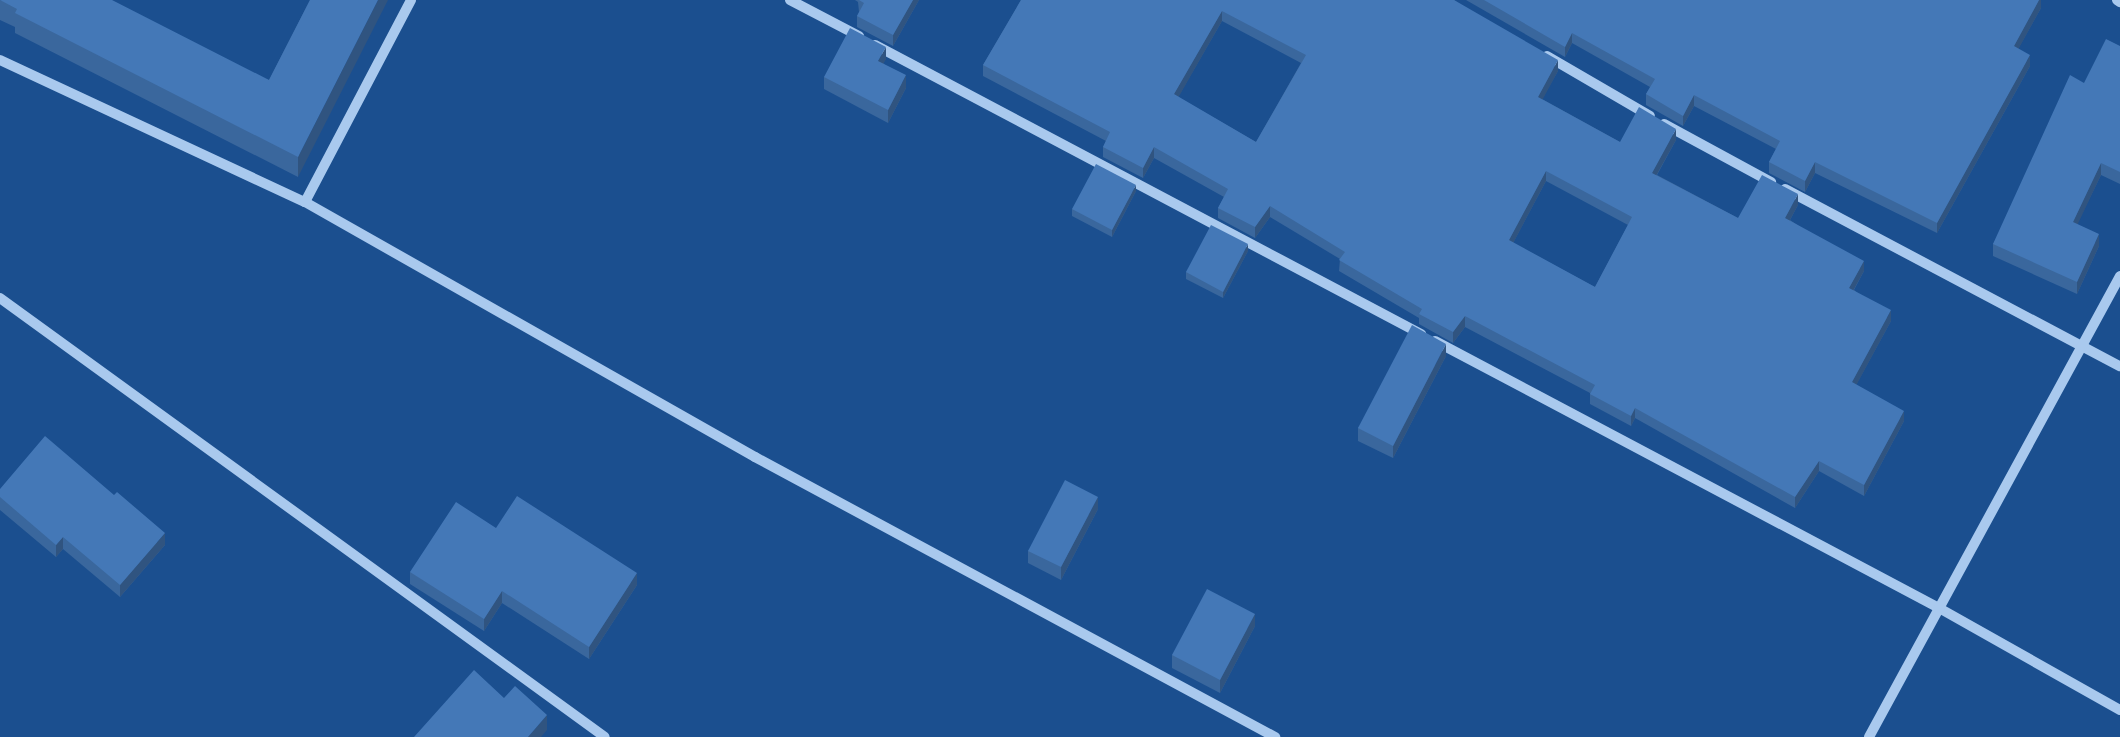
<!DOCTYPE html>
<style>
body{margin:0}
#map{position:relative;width:2120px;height:737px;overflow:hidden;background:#1b4f8f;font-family:Karla,sans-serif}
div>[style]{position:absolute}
.minor>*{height:10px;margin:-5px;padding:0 5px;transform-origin:5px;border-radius:5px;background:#a9c9ee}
.wall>*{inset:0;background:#3a679d}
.shaded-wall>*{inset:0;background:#305480}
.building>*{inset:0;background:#4478b7}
span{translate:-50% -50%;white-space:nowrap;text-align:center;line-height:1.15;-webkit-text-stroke:6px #1b4f8f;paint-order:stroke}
</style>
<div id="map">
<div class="minor">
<div style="left:790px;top:0;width:78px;rotate:27.6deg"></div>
<div style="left:2117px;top:0;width:4px;rotate:34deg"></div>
<div style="left:875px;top:45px;width:618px;rotate:27.89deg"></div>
<div style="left:1547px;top:56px;width:119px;rotate:30.2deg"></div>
<div style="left:0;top:60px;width:336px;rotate:25deg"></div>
<div style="left:305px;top:202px;width:517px;rotate:29.54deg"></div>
<div style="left:755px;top:457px;width:591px;rotate:28.3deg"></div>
<div style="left:1664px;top:124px;width:122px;rotate:28.5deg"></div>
<div style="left:1785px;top:189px;width:379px;rotate:27.9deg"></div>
<div style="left:305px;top:202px;width:228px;rotate:-62.3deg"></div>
<div style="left:0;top:298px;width:747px;rotate:35.97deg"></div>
<div style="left:1435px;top:341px;width:570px;rotate:27.91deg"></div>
<div style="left:1939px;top:608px;width:208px;rotate:29.4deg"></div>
<div style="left:1869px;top:737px;width:525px;rotate:-61.43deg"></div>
</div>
<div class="wall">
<div style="clip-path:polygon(0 0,269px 80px,310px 0,298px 177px,15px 33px,15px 27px,0 20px)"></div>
<div style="clip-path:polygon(855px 0,919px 0,893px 46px,857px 27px,857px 16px,859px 12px,858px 2px)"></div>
<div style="clip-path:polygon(evenodd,1021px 0,1454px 0,1558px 71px,1542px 99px,1620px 142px,1676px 140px,1657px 175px,1738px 218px,1798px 205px,1790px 220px,1864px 271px,1854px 290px,1891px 321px,1856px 385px,1904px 421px,1864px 496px,1819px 471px,1795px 508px,1635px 418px,1631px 426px,1590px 404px,1590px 393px,1465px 327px,1453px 343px,1419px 324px,1419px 318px,1339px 271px,1340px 259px,1270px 217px,1255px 238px,1218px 218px,1218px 208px,1224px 197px,1154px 158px,1143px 178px,1103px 157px,1103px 147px,1106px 141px,983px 76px,983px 65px,1021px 0,1222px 21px,1301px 63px,1256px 142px,1178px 97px,1222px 21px,1021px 0,1546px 181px,1628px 225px,1595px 287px,1513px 243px,1546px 181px)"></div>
<div style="clip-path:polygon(1466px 0,2041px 0,2041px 8px,2018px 49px,2030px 66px,1937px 233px,1815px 173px,1805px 192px,1769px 173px,1769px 162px,1776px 149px,1694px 106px,1683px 126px,1646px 105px,1646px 94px,1650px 87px,1572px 43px,1565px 57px)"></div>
<div style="clip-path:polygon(2120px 46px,2120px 184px,2101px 175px,2077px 224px,2099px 246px,2077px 294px,1993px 256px,1993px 244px)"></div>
<div style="clip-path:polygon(886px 59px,883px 63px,906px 88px,888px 123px,824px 89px,824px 77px)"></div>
<div style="clip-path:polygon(1136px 191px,1112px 237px,1072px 216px,1072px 209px)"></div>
<div style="clip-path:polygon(1248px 251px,1223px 298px,1186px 279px,1186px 272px)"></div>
<div style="clip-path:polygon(1446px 356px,1393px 458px,1358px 441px,1358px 428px)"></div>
<div style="clip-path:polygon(0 489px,165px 545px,120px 597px,63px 549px,56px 557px,0 510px)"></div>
<div style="clip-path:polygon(1098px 509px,1061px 580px,1028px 563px,1028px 551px)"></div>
<div style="clip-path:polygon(496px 528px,637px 585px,589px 659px,502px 603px,484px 631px,410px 584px,410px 572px)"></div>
<div style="clip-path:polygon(1255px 626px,1220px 693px,1172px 668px,1172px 655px)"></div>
</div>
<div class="shaded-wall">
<div style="clip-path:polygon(378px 0,388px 0,298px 177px,298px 157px)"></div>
<div style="clip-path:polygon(913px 0,919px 0,893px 46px,893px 35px)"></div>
<div style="clip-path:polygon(2039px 0,2041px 0,2041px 8px,2014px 57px,2014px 46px)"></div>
<div style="clip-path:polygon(1222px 11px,1222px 21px,1174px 105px,1174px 94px)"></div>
<div style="clip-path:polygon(1572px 33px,1572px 43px,1565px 57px,1565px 47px)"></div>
<div style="clip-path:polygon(886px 47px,886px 59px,878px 73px,878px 61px)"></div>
<div style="clip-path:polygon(2030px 55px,2030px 66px,1937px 233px,1937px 223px)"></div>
<div style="clip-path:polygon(1558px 60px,1558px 71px,1538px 108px,1538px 97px)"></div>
<div style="clip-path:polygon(906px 75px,906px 88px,888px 123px,888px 110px)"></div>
<div style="clip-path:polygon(1694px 95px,1694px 106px,1683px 126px,1683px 116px)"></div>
<div style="clip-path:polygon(1676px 129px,1676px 140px,1652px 183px,1652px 173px)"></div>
<div style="clip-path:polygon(1154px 147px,1154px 158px,1143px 178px,1143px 168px)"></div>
<div style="clip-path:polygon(1815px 162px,1815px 173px,1805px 192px,1805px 181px)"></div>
<div style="clip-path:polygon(2101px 163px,2101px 175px,2073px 234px,2073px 222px)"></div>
<div style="clip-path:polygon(1546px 171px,1546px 181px,1509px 251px,1509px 240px)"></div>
<div style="clip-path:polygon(1136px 185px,1136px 191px,1112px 237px,1112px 230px)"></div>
<div style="clip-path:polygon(1798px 194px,1798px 205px,1785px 229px,1785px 218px)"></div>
<div style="clip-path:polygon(1270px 206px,1270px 217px,1255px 238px,1255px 227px)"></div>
<div style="clip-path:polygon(2099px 234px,2099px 246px,2077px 294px,2077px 282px)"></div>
<div style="clip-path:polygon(1248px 244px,1248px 251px,1223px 298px,1223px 292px)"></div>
<div style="clip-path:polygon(1864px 261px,1864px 271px,1849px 298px,1849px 288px)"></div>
<div style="clip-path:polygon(1891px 310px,1891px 321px,1852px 393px,1852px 382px)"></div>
<div style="clip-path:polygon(1465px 316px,1465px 327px,1453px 343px,1453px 332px)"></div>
<div style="clip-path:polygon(1446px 344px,1446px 356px,1393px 458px,1393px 446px)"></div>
<div style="clip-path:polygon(1635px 408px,1635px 418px,1631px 426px,1631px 416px)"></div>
<div style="clip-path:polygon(1904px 411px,1904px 421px,1864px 496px,1864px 485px)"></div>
<div style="clip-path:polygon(1819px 461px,1819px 471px,1795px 508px,1795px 497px)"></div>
<div style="clip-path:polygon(1098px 497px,1098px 509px,1061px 580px,1061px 567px)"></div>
<div style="clip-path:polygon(165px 533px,165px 545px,120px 597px,120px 585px)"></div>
<div style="clip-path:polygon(63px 537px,63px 549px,56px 557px,56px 545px)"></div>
<div style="clip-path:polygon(637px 573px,637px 585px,589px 659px,589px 647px)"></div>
<div style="clip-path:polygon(502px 591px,502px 603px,484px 631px,484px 619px)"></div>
<div style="clip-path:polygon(1255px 614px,1255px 626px,1220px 693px,1220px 680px)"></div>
<div style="clip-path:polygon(547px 715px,547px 730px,541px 737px,528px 737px)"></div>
</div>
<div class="building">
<div style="clip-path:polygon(0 0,112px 0,269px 80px,310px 0,378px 0,298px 157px,15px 13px,17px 9px)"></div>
<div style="clip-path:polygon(859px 0,913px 0,893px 35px,857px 16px,864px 3px)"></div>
<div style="clip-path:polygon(evenodd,1021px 0,1454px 0,1558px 60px,1538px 97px,1620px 142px,1639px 107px,1676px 129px,1652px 173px,1738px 218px,1762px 175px,1798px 194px,1785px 218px,1864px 261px,1849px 288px,1891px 310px,1852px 382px,1904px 411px,1864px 485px,1819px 461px,1795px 497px,1635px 408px,1631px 416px,1590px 394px,1595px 385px,1465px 316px,1453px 332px,1419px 314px,1422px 309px,1339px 260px,1345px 252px,1270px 206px,1255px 227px,1218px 208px,1228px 189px,1154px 147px,1143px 168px,1103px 147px,1110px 132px,983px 65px,1021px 0,1222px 11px,1306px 55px,1256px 142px,1174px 94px,1222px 11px,1021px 0,1546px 171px,1632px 217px,1595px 287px,1509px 240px,1546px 171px)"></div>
<div style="clip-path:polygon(1484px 0,2039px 0,2014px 46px,2030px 55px,1937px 223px,1815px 162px,1805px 181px,1769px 162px,1780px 141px,1694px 95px,1683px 116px,1646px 94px,1655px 79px,1572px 33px,1565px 47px)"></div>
<div style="clip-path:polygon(850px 28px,886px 47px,878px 61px,906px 75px,888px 110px,824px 77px)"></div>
<div style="clip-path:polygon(2106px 39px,2120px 46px,2120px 172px,2101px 163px,2073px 222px,2099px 234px,2077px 282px,1993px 244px,2070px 75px,2084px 83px)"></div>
<div style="clip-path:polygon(1096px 164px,1136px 185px,1112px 230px,1072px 209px)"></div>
<div style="clip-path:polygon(1211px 225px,1248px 244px,1223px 292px,1186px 272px)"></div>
<div style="clip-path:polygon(1412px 325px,1446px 344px,1393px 446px,1358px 428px)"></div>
<div style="clip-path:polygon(45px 436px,114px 495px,117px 492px,165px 533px,120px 585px,63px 537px,56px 545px,0 497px,0 489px)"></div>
<div style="clip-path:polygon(1065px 480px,1098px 497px,1061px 567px,1028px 551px)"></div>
<div style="clip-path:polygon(517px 496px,637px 573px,589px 647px,502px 591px,484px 619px,410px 572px,456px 502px,496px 528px)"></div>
<div style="clip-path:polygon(1207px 589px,1255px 614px,1220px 680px,1172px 655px)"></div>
<div style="clip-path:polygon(474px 670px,504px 698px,515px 686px,547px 715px,528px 737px,414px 737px)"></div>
</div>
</div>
